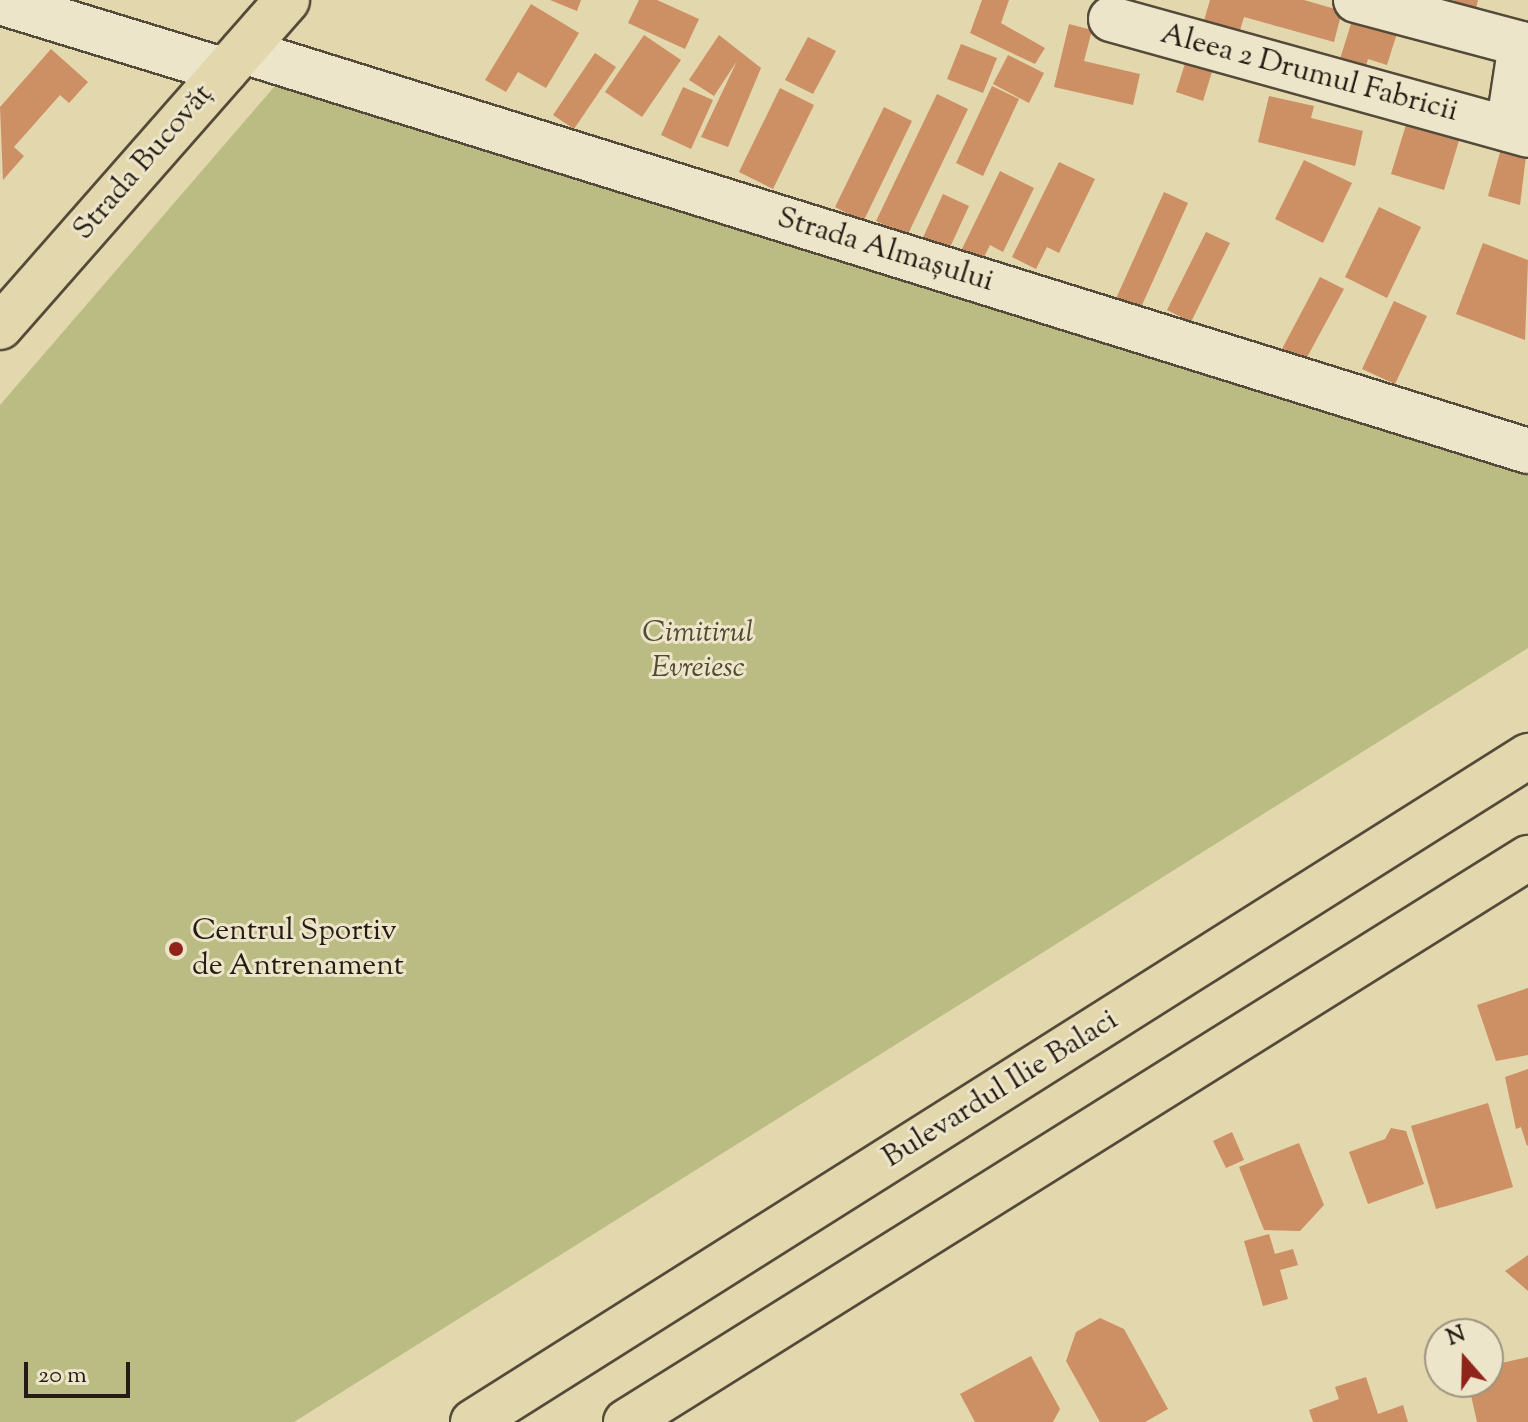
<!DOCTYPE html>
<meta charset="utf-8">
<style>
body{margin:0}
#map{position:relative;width:1528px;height:1422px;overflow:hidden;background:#e3d7ad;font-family:"Sorts Mill Goudy",serif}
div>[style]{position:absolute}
.green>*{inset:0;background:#bbbc84}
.building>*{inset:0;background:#cd8f64}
.roads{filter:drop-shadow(2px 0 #544a39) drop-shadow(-2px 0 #544a39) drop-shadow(0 2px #544a39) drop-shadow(0 -2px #544a39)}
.minor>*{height:44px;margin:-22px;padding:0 22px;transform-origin:22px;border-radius:22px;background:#ede5ca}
.major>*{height:44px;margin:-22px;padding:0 22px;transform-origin:22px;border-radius:22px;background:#e3d7ad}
.dots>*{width:22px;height:22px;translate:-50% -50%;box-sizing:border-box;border:4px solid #ede5ca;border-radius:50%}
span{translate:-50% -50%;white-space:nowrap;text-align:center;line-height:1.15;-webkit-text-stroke:6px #ede5ca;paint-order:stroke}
.street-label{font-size:30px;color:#241b12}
.park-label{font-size:30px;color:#514b34;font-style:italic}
.poi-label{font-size:30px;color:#241b12}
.left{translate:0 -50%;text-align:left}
.north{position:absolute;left:1424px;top:1318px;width:80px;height:80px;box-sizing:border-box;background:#ede5ca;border:2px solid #9d9480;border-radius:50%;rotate:340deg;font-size:22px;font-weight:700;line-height:32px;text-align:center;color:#241b12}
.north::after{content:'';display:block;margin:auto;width:28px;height:36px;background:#8f2418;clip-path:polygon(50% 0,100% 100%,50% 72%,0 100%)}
.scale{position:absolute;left:24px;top:1362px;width:106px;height:36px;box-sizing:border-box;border:4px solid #241b12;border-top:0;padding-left:10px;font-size:24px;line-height:28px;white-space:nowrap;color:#241b12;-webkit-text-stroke:6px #ede5ca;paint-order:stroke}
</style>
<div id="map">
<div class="green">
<div style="clip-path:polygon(287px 72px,1528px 451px,1528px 648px,294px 1422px,0 1422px,0 405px)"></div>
</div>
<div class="building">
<div style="clip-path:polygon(550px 0,581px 0,577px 11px)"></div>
<div style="clip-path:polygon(639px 0,657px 0,699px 19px,685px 49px,628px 23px)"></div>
<div style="clip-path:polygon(982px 0,1009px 0,1001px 23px,1045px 48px,1035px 64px,970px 33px)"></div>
<div style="clip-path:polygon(1210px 0,1304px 0,1342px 11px,1334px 42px,1244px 17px,1236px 44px,1200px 34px)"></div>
<div style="clip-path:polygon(1452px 0,1478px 0,1476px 9px)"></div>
<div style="clip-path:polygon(531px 4px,579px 33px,546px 88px,518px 72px,506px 92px,485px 80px)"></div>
<div style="clip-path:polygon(1354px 14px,1399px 27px,1387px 65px,1368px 59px,1362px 80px,1336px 72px)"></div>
<div style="clip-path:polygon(1069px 24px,1092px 30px,1084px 61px,1140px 74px,1133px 105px,1054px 87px)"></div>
<div style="clip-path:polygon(644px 35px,681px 60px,642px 117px,605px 92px)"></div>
<div style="clip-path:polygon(719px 35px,761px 68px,728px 147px,701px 137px,737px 61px,714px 96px,689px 80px)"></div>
<div style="clip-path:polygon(808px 37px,836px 51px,813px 94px,785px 80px)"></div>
<div style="clip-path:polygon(961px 44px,997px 58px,983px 93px,947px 79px)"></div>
<div style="clip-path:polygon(51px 49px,88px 82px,69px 103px,60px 95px,14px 147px,24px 156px,3px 180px,0 107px)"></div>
<div style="clip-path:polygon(595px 53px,616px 67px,574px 129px,553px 115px)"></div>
<div style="clip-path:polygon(1188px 54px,1215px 62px,1203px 101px,1176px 92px)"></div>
<div style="clip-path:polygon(1008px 55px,1044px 73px,1029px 103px,993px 84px)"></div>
<div style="clip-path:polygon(992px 86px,1019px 99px,983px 176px,956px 163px)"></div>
<div style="clip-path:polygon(683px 87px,713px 100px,691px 149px,661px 135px)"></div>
<div style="clip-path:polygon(780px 88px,814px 105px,773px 189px,739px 172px)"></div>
<div style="clip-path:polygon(937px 94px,968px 109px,907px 236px,876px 221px)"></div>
<div style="clip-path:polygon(1269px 96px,1314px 106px,1311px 118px,1363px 131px,1355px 166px,1258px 142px)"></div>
<div style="clip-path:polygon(884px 107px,912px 121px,863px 222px,835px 207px)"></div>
<div style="clip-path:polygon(1408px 118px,1461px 134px,1444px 190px,1391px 174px)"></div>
<div style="clip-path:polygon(1505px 134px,1528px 140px,1520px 205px,1488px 196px)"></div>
<div style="clip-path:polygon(1304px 160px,1352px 183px,1323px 243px,1275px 219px)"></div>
<div style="clip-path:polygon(1059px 162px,1095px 179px,1059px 253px,1047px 247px,1036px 269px,1012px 257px)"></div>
<div style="clip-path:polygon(1000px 171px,1034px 188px,1003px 252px,990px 245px,982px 261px,961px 251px)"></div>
<div style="clip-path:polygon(1164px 192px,1188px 203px,1138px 314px,1114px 303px)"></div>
<div style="clip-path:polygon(943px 194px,969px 206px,946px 256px,920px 244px)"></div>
<div style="clip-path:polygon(1379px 207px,1421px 227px,1387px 298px,1345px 277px)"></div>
<div style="clip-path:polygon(1206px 232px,1230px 243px,1191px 322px,1167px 310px)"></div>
<div style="clip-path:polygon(1483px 243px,1528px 260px,1525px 340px,1456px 314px)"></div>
<div style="clip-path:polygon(1320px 277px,1344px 289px,1305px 361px,1282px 349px)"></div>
<div style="clip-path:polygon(1394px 301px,1427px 316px,1395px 384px,1362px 369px)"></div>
<div style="clip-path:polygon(1528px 988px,1528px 1055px,1496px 1061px,1477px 1005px)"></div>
<div style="clip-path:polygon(1528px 1069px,1528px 1145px,1527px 1146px,1521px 1127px,1516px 1129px,1505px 1077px)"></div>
<div style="clip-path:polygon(1488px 1103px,1513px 1187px,1436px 1209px,1411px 1126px)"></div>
<div style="clip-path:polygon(1391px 1128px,1406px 1131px,1424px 1184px,1368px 1204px,1349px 1152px,1385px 1139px)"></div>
<div style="clip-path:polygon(1232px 1132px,1244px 1160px,1226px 1168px,1213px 1141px)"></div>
<div style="clip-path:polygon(1299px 1143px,1324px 1205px,1300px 1231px,1264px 1230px,1239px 1167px)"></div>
<div style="clip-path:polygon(1269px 1234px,1275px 1254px,1293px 1249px,1298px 1265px,1280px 1270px,1288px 1299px,1263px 1306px,1244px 1241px)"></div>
<div style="clip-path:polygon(1528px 1255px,1528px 1291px,1505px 1271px)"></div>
<div style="clip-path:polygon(1100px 1318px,1124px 1329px,1168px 1409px,1145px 1422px,1100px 1422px,1066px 1361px,1076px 1332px)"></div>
<div style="clip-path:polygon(1031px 1356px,1060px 1409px,1053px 1422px,975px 1422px,960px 1394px)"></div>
<div style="clip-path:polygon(1528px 1357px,1528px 1422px,1477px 1422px,1468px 1382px,1488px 1382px,1488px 1366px)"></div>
<div style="clip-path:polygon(1366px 1377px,1378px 1414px,1403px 1405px,1408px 1422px,1313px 1422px,1309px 1410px,1339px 1399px,1335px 1387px)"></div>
</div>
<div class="roads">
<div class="minor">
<div style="left:1356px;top:0;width:171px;rotate:14.9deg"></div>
<div style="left:1521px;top:44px;width:86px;rotate:98.7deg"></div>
<div style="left:0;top:2px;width:235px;rotate:17deg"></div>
<div style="left:1111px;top:19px;width:433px;rotate:15.5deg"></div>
<div style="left:243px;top:51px;width:1346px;rotate:17.29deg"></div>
</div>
<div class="major">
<div style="left:0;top:327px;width:435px;rotate:-48.7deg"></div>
<div style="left:473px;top:1422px;width:1248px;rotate:-32.26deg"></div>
<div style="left:626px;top:1422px;width:1064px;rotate:-32.02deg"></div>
</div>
</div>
<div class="dots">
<div style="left:176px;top:949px;background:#8f2418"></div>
</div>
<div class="street-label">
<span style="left:1309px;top:74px;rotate:15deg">Aleea 2 Drumul Fabricii</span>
<span style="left:144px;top:163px;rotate:-49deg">Strada Bucovăț</span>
<span style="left:885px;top:251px;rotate:17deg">Strada Almașului</span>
<span style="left:1001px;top:1090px;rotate:-32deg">Bulevardul Ilie Balaci</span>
</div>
<div class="park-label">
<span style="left:698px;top:651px">Cimitirul<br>Evreiesc</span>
</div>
<div class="poi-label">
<span class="left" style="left:192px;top:949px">Centrul Sportiv<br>de Antrenament</span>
</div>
<div class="north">N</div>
<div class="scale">20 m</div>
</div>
